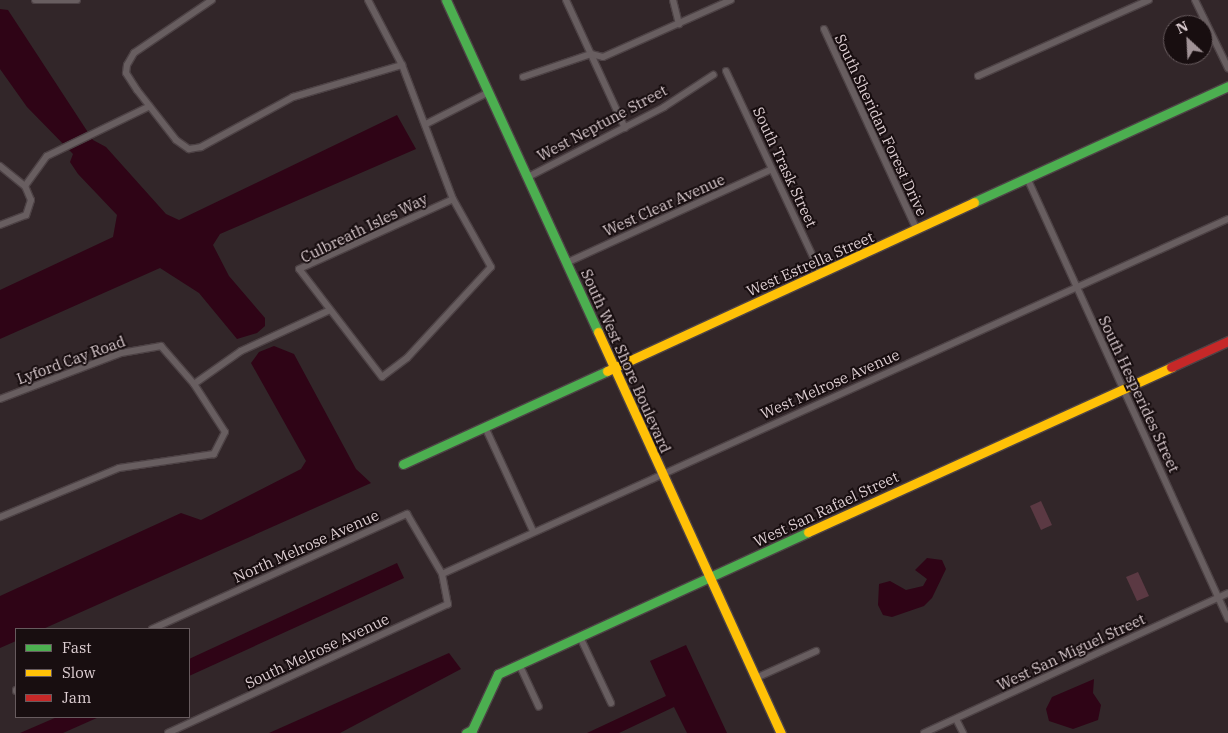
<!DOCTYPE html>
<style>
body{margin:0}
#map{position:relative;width:1228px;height:733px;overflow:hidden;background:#322629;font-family:"IBM Plex Serif",serif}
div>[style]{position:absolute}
.green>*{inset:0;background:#5b3943}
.water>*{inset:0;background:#2f0416}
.roads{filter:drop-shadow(1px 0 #4d4245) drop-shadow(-1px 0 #4d4245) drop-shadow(0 1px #4d4245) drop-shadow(0 -1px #4d4245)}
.street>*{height:6px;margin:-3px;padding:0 3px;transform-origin:3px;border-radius:3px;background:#685e60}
.fast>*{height:9px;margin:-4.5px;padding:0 4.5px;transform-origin:4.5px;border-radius:4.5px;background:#4caf50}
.slow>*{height:9px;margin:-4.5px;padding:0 4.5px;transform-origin:4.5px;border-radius:4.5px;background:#ffc107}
.jam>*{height:9px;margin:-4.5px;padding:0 4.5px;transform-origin:4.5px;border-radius:4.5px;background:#c62828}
span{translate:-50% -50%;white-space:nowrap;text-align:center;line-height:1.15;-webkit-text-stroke:4px #180e10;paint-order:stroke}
.street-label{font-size:15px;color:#ddced2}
.legend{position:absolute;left:15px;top:628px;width:175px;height:90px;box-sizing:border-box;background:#180e10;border:1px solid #675b5e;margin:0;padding:6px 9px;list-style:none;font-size:15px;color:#ddced2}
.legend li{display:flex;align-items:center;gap:10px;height:25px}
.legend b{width:25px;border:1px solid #675b5e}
.north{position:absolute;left:1163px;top:15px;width:50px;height:50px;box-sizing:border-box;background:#180e10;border:1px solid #675b5e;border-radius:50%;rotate:335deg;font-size:14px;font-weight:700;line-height:20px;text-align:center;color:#ddced2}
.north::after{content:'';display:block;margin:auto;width:18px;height:22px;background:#a19397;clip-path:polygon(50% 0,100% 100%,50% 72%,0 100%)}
</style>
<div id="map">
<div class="green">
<div style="clip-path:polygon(1041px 501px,1052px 525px,1041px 530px,1030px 506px)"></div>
<div style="clip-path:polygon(1138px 572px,1149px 596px,1137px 601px,1126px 577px)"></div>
</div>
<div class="water">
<div style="clip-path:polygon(0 9px,8px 10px,93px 140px,106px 147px,166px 214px,179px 220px,397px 115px,416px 149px,220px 234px,213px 245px,229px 276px,265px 318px,265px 326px,257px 333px,237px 339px,199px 293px,160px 268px,0 339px,0 290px,113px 237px,117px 215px,78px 174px,70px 162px,73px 154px,27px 107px,0 69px)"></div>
<div style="clip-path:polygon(274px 346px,294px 354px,356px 469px,371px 483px,43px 629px,16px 629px,16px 641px,0 648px,0 596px,181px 513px,201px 520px,301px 469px,306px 461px,251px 363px,259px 352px)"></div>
<div style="clip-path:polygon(927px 558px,942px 560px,946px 569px,932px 598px,924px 606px,892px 617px,883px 615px,878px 605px,879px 584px,890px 581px,906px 590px,923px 586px,927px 579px,915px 570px)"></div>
<div style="clip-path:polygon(397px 563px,404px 578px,189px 676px,189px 659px)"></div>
<div style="clip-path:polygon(686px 645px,727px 733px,687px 733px,674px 707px,619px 733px,587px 733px,666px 696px,650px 661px)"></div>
<div style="clip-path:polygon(449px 653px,461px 669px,340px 733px,269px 733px)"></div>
<div style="clip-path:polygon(1094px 679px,1093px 693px,1101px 705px,1098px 720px,1073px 729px,1049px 721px,1046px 709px,1052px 697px)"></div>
<div style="clip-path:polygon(57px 717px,99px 717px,63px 733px,20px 733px)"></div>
</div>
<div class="roads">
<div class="street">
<div style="left:35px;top:0;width:42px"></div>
<div style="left:212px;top:0;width:94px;rotate:145.8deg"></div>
<div style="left:134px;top:53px;width:14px;rotate:120deg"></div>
<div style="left:127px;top:65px;width:8px;rotate:97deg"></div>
<div style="left:126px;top:73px;width:20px;rotate:57deg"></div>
<div style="left:137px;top:90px;width:63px;rotate:52deg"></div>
<div style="left:176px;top:140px;width:16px;rotate:35deg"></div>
<div style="left:189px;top:149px;width:12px;rotate:-9deg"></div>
<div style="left:201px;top:147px;width:105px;rotate:-28.5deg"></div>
<div style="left:293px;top:97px;width:114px;rotate:-16.4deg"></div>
<div style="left:368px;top:0;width:73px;rotate:62.4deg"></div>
<div style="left:402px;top:65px;width:143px;rotate:69.2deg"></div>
<div style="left:453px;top:199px;width:78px;rotate:60.8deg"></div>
<div style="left:491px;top:267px;width:124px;rotate:132.7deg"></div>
<div style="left:407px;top:358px;width:31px;rotate:143deg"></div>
<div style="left:382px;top:377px;width:136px;rotate:-127.5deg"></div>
<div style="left:299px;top:269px;width:169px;rotate:-24.4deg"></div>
<div style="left:566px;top:0;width:141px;rotate:65.3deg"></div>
<div style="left:673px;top:0;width:25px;rotate:76deg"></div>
<div style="left:1195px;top:0;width:76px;rotate:64.1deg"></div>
<div style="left:824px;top:29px;width:221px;rotate:65.2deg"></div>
<div style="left:726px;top:71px;width:224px;rotate:64.9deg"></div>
<div style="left:978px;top:76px;width:187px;rotate:-24deg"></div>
<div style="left:523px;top:77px;width:72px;rotate:-18.7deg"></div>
<div style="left:591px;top:54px;width:12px;rotate:14deg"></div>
<div style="left:603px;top:57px;width:140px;rotate:-24deg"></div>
<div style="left:426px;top:124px;width:71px;rotate:-26.9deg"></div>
<div style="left:0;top:166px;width:32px;rotate:39deg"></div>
<div style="left:25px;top:186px;width:15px;rotate:67deg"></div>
<div style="left:31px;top:200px;width:16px;rotate:108deg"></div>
<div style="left:26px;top:215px;width:28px;rotate:159deg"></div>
<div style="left:528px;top:177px;width:153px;rotate:-27.2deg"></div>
<div style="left:664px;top:107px;width:59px;rotate:-33.1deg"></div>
<div style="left:1028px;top:180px;width:482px;rotate:65.5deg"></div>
<div style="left:25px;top:186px;width:37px;rotate:-54deg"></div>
<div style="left:47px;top:156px;width:114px;rotate:-25.9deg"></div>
<div style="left:566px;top:263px;width:226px;rotate:-24.5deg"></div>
<div style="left:194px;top:384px;width:57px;rotate:-35.1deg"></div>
<div style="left:241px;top:351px;width:98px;rotate:-24.7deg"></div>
<div style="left:0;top:399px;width:129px;rotate:-20.8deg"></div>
<div style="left:121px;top:353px;width:41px;rotate:-9.9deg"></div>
<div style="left:161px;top:346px;width:50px;rotate:49deg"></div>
<div style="left:194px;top:384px;width:57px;rotate:57.1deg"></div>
<div style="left:225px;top:432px;width:25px;rotate:117deg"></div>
<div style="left:214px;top:454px;width:96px;rotate:171.6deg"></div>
<div style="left:119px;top:468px;width:129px;rotate:157.6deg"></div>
<div style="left:485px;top:427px;width:115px;rotate:65.2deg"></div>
<div style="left:442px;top:574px;width:862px;rotate:-24.31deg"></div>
<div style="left:152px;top:629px;width:280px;rotate:-24.3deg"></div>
<div style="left:407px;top:514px;width:69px;rotate:59.7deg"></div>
<div style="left:442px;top:574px;width:31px;rotate:79deg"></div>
<div style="left:448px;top:604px;width:308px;rotate:155.3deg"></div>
<div style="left:580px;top:637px;width:73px;rotate:64.8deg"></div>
<div style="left:519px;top:664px;width:47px;rotate:65.1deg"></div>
<div style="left:756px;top:678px;width:66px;rotate:-24.2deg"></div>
<div style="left:16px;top:691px;width:1px;rotate:-90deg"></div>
<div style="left:956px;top:719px;width:16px;rotate:63deg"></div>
<div style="left:924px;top:733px;width:335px;rotate:-24.7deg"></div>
</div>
<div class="fast">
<div style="left:446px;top:0;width:365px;rotate:65.4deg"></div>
<div style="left:974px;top:202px;width:279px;rotate:-24.5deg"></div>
<div style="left:403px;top:464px;width:224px;rotate:-24.5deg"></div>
<div style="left:466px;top:733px;width:7px;rotate:-27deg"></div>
<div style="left:472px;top:730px;width:62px;rotate:-65.1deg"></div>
<div style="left:498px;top:674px;width:341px;rotate:-24.6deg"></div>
</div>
<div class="slow">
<div style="left:598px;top:332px;width:441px;rotate:65.5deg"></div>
<div style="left:607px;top:371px;width:404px;rotate:-24.7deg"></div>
<div style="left:808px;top:532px;width:399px;rotate:-24.4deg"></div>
</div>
<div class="jam">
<div style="left:1171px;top:367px;width:63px;rotate:-24.5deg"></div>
</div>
</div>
<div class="street-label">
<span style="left:602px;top:123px;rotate:-28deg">West Neptune Street</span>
<span style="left:881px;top:125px;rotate:65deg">South Sheridan Forest Drive</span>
<span style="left:785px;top:167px;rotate:65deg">South Trask Street</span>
<span style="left:664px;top:205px;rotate:-24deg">West Clear Avenue</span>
<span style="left:364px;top:228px;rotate:-26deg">Culbreath Isles Way</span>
<span style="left:810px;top:264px;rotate:-24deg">West Estrella Street</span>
<span style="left:71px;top:360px;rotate:-20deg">Lyford Cay Road</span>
<span style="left:626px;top:361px;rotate:66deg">South West Shore Boulevard</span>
<span style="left:830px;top:384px;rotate:-24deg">West Melrose Avenue</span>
<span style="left:1139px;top:394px;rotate:65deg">South Hesperides Street</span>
<span style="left:826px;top:509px;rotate:-25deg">West San Rafael Street</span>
<span style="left:306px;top:546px;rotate:-24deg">North Melrose Avenue</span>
<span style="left:317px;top:651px;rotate:-25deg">South Melrose Avenue</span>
<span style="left:1071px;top:652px;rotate:-25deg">West San Miguel Street</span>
</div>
<ul class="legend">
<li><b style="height:6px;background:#4caf50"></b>Fast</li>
<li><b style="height:6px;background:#ffc107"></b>Slow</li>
<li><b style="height:6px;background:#c62828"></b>Jam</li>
</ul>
<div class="north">N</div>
</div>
